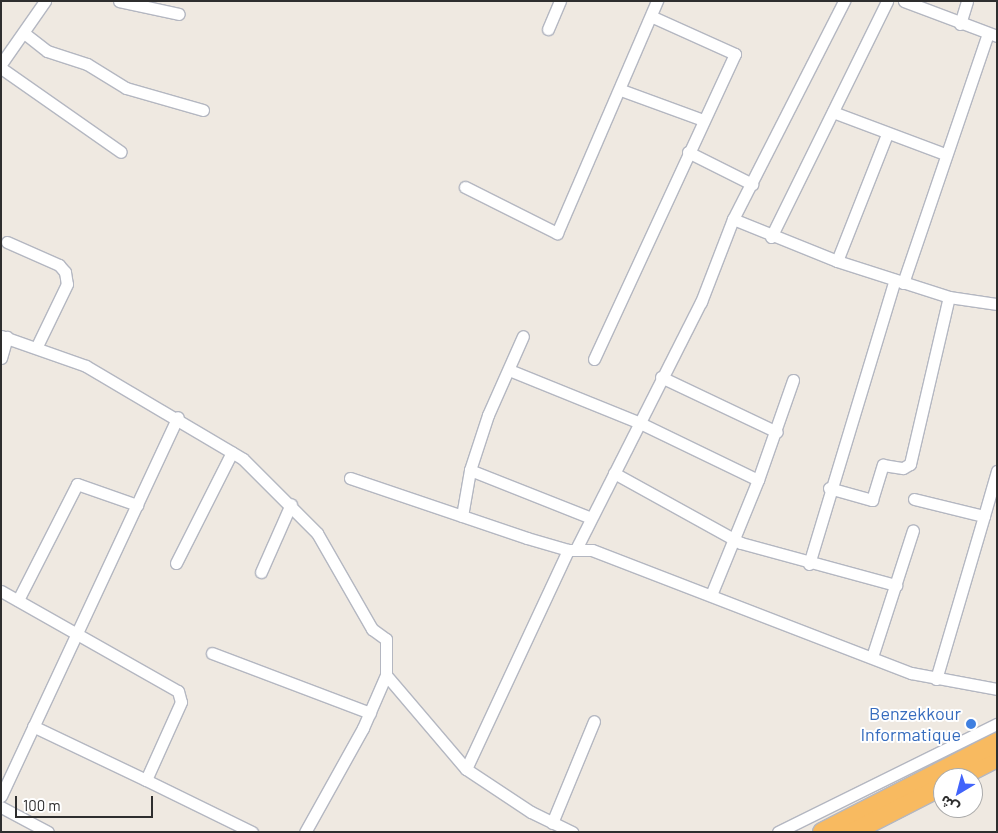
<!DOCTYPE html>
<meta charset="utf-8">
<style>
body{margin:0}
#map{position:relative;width:998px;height:833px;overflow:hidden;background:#efe9e1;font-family:Barlow,"Noto Sans Arabic",sans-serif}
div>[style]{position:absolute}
.roads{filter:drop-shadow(1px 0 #b4b7c1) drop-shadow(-1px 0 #b4b7c1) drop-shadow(0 1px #b4b7c1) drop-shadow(0 -1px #b4b7c1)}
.minor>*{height:11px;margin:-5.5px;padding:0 5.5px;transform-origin:5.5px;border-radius:5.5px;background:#fff}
.trunk>*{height:18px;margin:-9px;padding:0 9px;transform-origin:9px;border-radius:9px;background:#f8ba60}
.dots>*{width:14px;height:14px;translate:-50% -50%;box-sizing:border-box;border:2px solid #fff;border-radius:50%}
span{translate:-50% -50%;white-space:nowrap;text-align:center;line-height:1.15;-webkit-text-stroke:4px #fff;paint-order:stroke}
.shop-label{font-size:18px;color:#366cbe}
.right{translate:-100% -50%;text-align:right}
.frame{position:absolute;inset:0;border:2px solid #2e2e2e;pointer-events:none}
.north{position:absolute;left:933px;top:768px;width:50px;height:50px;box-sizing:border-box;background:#fff;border:1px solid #ababab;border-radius:50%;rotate:217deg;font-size:14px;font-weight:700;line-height:20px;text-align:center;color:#2e2e2e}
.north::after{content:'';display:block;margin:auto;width:18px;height:22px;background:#4264fb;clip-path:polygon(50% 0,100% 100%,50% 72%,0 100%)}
.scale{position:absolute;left:15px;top:796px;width:138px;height:22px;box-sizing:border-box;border:2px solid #2e2e2e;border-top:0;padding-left:6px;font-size:15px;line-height:18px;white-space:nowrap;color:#2e2e2e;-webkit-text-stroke:4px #fff;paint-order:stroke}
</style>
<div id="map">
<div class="roads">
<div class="minor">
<div style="left:119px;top:1px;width:61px;rotate:12.2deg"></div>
<div style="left:904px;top:1px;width:99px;rotate:20.6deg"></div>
<div style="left:960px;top:24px;width:24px;rotate:-73deg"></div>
<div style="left:548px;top:29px;width:30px;rotate:-67deg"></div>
<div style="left:24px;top:33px;width:29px;rotate:38deg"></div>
<div style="left:47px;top:51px;width:42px;rotate:18deg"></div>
<div style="left:87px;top:64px;width:46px;rotate:31.6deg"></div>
<div style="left:126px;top:88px;width:80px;rotate:15.9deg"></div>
<div style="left:1px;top:64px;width:77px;rotate:-55.1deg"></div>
<div style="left:1px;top:68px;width:146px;rotate:35deg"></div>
<div style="left:621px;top:90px;width:87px;rotate:20.1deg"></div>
<div style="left:833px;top:112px;width:120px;rotate:20.6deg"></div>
<div style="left:688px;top:152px;width:72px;rotate:26.6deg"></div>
<div style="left:465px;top:187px;width:103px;rotate:26.6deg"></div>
<div style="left:557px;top:233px;width:253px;rotate:-66.7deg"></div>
<div style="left:733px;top:219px;width:112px;rotate:22deg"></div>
<div style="left:837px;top:261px;width:118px;rotate:17.8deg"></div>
<div style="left:949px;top:297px;width:49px;rotate:8.3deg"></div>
<div style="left:771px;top:237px;width:263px;rotate:-63.8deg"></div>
<div style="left:7px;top:242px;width:57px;rotate:23.9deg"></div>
<div style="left:59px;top:265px;width:9px;rotate:49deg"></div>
<div style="left:65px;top:272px;width:12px;rotate:81deg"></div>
<div style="left:67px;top:284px;width:69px;rotate:115.8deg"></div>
<div style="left:837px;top:261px;width:136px;rotate:-68.5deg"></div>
<div style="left:903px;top:283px;width:263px;rotate:-71.2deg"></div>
<div style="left:1px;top:336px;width:90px;rotate:19.4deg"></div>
<div style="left:86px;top:366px;width:182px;rotate:30.6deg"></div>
<div style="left:243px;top:459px;width:105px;rotate:45deg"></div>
<div style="left:317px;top:533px;width:111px;rotate:60.2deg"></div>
<div style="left:372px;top:629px;width:17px;rotate:36deg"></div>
<div style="left:386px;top:639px;width:36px;rotate:90deg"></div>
<div style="left:386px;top:675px;width:58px;rotate:113.5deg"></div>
<div style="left:363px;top:728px;width:119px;rotate:119.1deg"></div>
<div style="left:1px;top:358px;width:22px;rotate:-74deg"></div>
<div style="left:594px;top:359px;width:336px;rotate:-65.2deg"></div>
<div style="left:735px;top:54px;width:92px;rotate:-155.7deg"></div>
<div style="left:509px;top:370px;width:139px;rotate:22deg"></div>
<div style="left:638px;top:422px;width:133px;rotate:25.8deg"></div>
<div style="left:758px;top:480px;width:106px;rotate:-70.7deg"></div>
<div style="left:661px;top:377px;width:128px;rotate:25.4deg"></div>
<div style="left:470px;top:470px;width:130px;rotate:21.6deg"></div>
<div style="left:614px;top:473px;width:145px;rotate:28.9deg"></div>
<div style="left:741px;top:543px;width:161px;rotate:15.2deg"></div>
<div style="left:350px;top:478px;width:187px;rotate:18.7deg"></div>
<div style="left:527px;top:538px;width:43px;rotate:16.3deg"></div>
<div style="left:568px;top:550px;width:24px"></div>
<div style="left:592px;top:550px;width:342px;rotate:21.1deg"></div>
<div style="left:911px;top:673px;width:87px;rotate:10.5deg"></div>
<div style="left:829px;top:488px;width:45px;rotate:15.6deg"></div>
<div style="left:872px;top:500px;width:37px;rotate:-73deg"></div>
<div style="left:883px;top:465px;width:20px;rotate:9deg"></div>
<div style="left:903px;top:468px;width:8px;rotate:-30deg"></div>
<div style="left:910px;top:464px;width:171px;rotate:-76.9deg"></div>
<div style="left:914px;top:499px;width:72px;rotate:13.7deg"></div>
<div style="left:984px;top:516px;width:170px;rotate:106.4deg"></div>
<div style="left:462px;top:516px;width:47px;rotate:-80.1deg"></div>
<div style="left:470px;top:470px;width:58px;rotate:-71.9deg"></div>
<div style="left:488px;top:415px;width:86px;rotate:-66.1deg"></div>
<div style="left:984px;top:516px;width:47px;rotate:-73.9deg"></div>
<div style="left:577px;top:547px;width:275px;rotate:-63.2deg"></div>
<div style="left:701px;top:302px;width:89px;rotate:-68.9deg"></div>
<div style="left:733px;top:219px;width:245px;rotate:-63deg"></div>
<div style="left:176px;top:563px;width:124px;rotate:-63.2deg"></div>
<div style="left:809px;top:564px;width:297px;rotate:-73.2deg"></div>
<div style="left:261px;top:572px;width:74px;rotate:-66.2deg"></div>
<div style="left:1px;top:591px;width:203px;rotate:29.5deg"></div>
<div style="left:178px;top:691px;width:11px;rotate:75deg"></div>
<div style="left:181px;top:702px;width:85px;rotate:114.2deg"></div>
<div style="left:146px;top:780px;width:125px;rotate:-154.5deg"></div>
<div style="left:711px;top:595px;width:124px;rotate:-67.8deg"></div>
<div style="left:18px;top:600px;width:130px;rotate:-63deg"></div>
<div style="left:77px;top:484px;width:64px;rotate:19.3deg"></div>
<div style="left:212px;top:653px;width:169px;rotate:20.8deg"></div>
<div style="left:872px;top:657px;width:133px;rotate:-72.1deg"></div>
<div style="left:386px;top:675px;width:123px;rotate:49.6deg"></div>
<div style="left:466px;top:769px;width:78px;rotate:33.5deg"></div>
<div style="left:531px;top:812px;width:46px;rotate:26deg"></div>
<div style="left:466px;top:769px;width:242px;rotate:-65deg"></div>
<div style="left:146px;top:780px;width:118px;rotate:26.1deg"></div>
<div style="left:1px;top:796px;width:418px;rotate:-65deg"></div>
<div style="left:1px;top:807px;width:53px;rotate:28deg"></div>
<div style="left:552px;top:823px;width:110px;rotate:-67.6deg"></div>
<div style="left:778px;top:832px;width:244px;rotate:-26.3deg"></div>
</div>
<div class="trunk">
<div style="left:958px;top:778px;width:44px;rotate:-27.1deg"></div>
<div style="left:822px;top:832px;width:197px;rotate:-27.2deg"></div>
<div style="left:853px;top:832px;width:101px;rotate:-27.1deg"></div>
</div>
</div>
<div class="dots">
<div style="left:971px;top:724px;background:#3f7fe0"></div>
</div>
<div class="shop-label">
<span class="right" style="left:961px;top:724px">Benzekkour<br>Informatique</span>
</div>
<div class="frame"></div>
<div class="north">ش</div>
<div class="scale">100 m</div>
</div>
